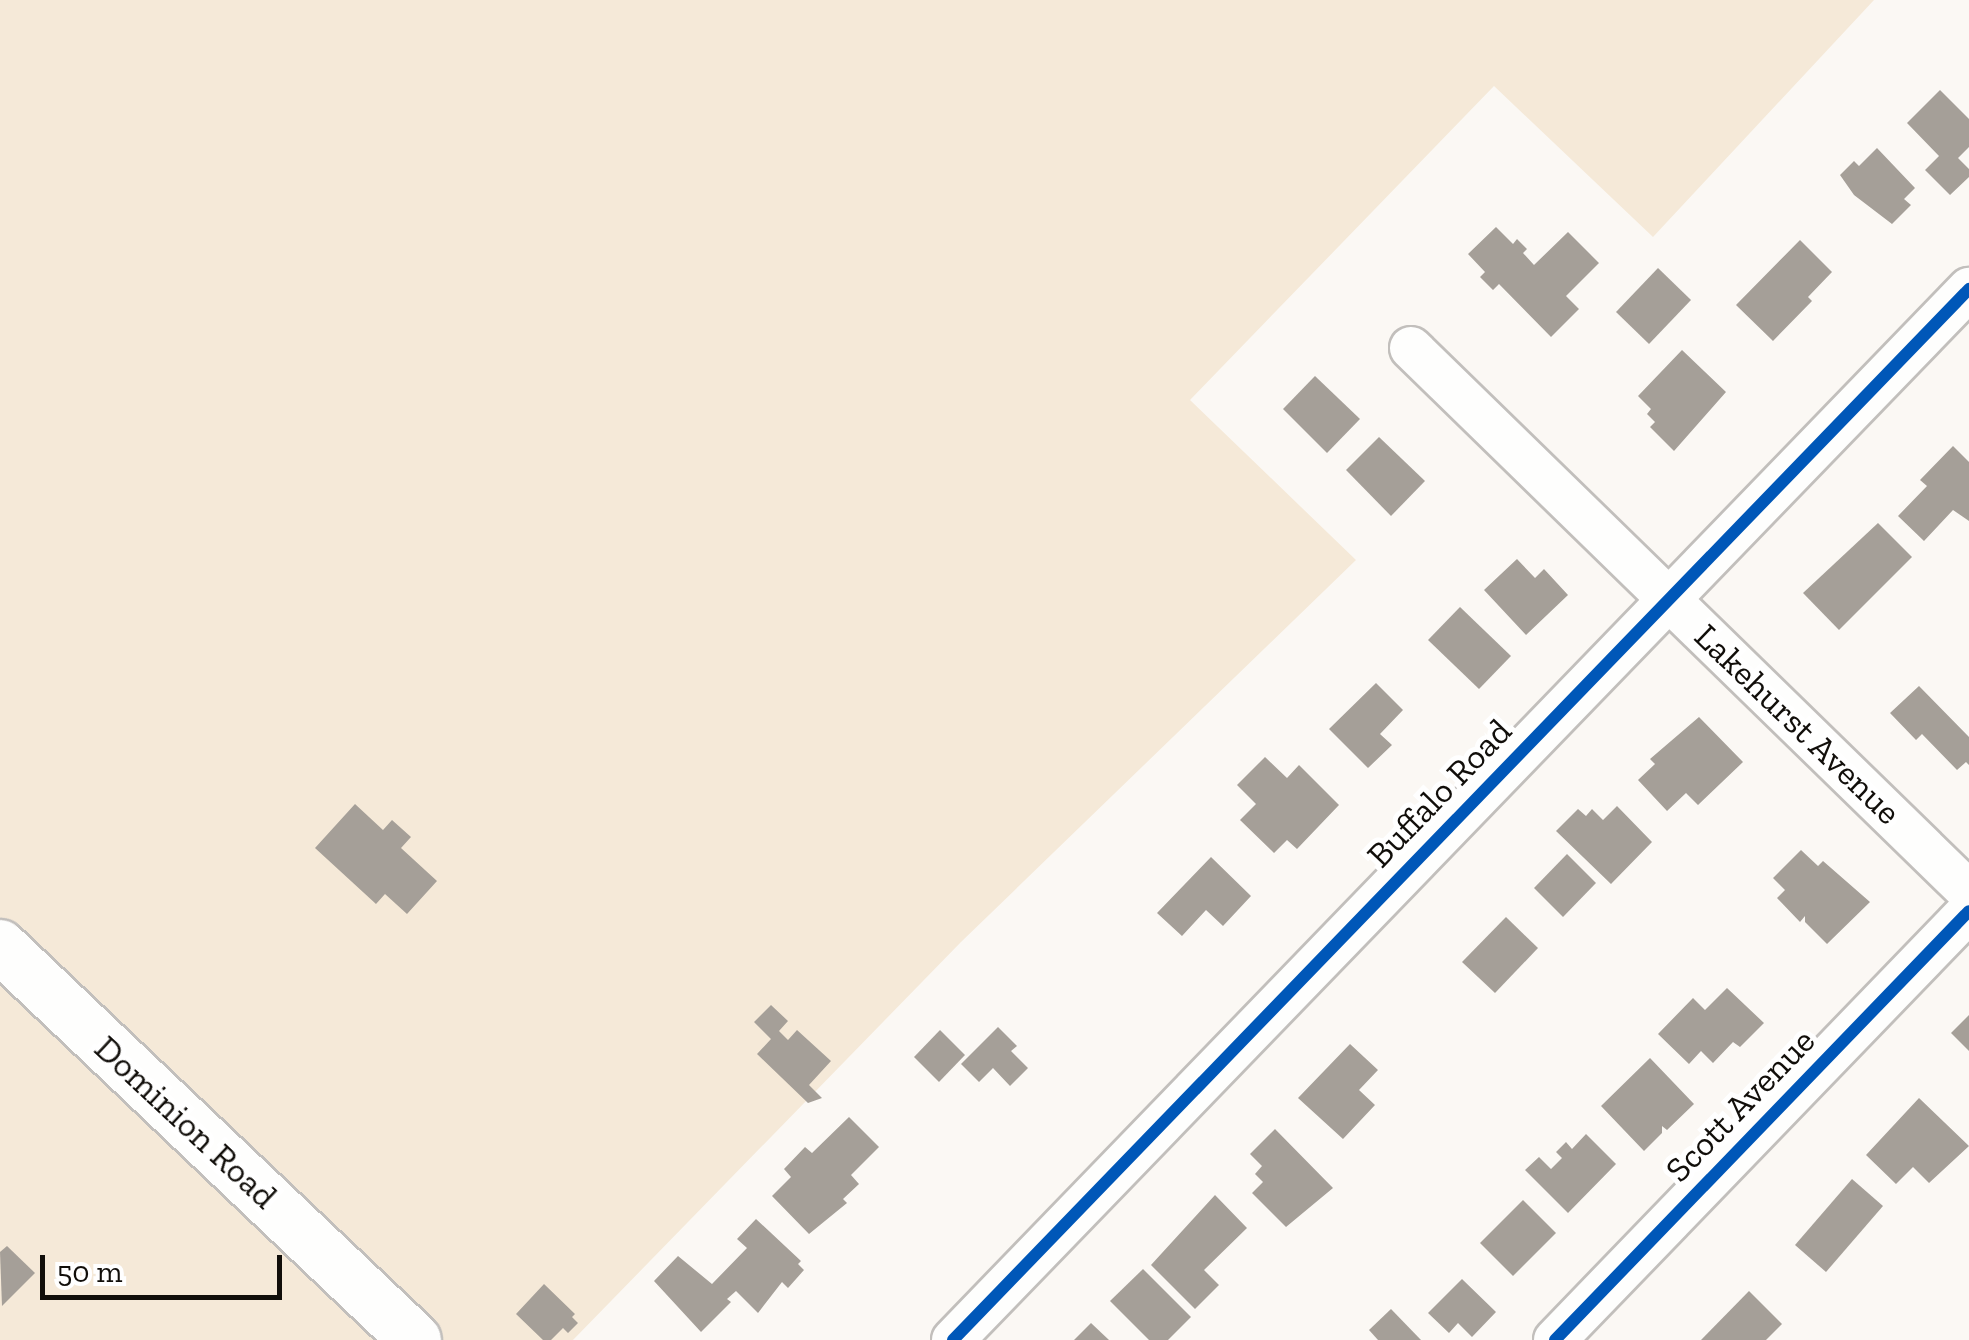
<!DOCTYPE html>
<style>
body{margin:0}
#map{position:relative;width:1969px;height:1340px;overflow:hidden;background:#fbf8f4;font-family:"Zilla Slab",serif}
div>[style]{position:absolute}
.green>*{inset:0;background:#f5e9d8}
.building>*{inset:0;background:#a59f98}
.roads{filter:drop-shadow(2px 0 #c2bfbc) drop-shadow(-2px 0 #c2bfbc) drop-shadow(0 2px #c2bfbc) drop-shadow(0 -2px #c2bfbc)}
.minor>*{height:42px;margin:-21px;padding:0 21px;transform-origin:21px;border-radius:21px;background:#fefefd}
.major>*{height:52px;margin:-26px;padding:0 26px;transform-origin:26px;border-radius:26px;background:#fefefd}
.cycleway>*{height:12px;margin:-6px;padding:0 6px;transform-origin:6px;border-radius:6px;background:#0057b8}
span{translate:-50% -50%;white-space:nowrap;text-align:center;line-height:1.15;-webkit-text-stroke:10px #fff;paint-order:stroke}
.street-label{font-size:35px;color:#110e0a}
.scale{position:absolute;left:40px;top:1255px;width:242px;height:45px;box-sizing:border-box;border:5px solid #110e0a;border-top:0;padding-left:12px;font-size:30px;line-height:35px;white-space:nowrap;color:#110e0a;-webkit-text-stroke:8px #fff;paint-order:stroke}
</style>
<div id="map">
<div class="green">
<div style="clip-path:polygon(0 0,1874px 0,1653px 237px,1494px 86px,1190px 400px,1356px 560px,961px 942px,573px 1340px,0 1340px)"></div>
</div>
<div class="building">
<div style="clip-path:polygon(1940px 90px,1969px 119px,1969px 147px,1958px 158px,1969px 169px,1969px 177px,1950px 195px,1925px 170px,1939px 156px,1907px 123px)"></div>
<div style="clip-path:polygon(1877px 148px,1915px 188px,1904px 199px,1911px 205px,1892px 224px,1854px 195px,1840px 175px,1854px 161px,1859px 166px)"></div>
<div style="clip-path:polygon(1496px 227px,1513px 244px,1517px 239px,1527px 249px,1523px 253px,1534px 265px,1568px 232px,1599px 263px,1566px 296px,1579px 309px,1551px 337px,1499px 284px,1493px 290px,1480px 277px,1485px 272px,1468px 254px)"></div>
<div style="clip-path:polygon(1800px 240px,1832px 272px,1808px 297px,1812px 301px,1773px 341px,1736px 305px)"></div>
<div style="clip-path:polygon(1658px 268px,1691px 300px,1649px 344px,1616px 312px)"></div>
<div style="clip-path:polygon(1682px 350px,1726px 392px,1674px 451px,1650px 427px,1655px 422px,1647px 414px,1651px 409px,1638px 396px)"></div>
<div style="clip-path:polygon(1315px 376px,1360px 419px,1327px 453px,1283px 409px)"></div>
<div style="clip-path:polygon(1379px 437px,1425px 481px,1391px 516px,1346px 470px)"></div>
<div style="clip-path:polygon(1953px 446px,1969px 462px,1969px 521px,1953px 510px,1924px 541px,1898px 516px,1927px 486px,1920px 480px)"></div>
<div style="clip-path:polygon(1878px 523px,1912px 557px,1839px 630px,1803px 593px)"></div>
<div style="clip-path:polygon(1517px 559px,1535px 578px,1544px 569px,1568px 595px,1526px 635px,1484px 590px)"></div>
<div style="clip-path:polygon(1460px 607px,1511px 656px,1479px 689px,1428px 640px)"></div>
<div style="clip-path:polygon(1376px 683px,1403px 710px,1380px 734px,1392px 745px,1368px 768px,1329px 729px)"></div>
<div style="clip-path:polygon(1919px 686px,1969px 737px,1969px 765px,1966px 762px,1957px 770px,1922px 734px,1916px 740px,1890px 713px)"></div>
<div style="clip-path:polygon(1699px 717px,1743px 762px,1698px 805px,1686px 793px,1667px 811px,1638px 780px,1655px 764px,1650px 759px)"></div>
<div style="clip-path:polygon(1265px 757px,1287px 778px,1299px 765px,1339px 805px,1297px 849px,1287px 840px,1274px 853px,1240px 820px,1256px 804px,1237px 785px)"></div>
<div style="clip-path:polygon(355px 804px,383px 830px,392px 820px,411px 837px,401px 848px,437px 881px,407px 914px,385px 894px,376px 904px,315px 848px)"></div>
<div style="clip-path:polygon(1617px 806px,1652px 842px,1611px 884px,1556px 831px,1578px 809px,1586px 816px,1592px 809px,1603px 820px)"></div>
<div style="clip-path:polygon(1801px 850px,1818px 866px,1823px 861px,1870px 902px,1827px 944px,1805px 922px,1805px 916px,1800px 922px,1777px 898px,1785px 890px,1773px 878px)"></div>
<div style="clip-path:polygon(1567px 854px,1596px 883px,1563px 917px,1534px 888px)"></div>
<div style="clip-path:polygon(1211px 857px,1251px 896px,1223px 926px,1206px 910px,1182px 936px,1157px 913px)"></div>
<div style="clip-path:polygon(1506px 917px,1538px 948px,1495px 993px,1462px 962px)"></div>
<div style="clip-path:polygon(1727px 988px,1764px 1023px,1740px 1047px,1733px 1042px,1713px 1063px,1701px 1051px,1689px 1064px,1658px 1034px,1693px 998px,1705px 1010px)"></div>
<div style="clip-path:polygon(771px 1005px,788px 1021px,779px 1031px,788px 1040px,797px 1030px,831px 1061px,809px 1085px,822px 1098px,808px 1103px,757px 1054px,771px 1039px,754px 1022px)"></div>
<div style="clip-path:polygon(1969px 1015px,1969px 1051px,1951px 1033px)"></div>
<div style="clip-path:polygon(998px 1027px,1017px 1046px,1011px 1051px,1028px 1068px,1010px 1086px,993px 1068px,979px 1082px,961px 1064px)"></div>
<div style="clip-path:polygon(940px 1030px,965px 1055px,939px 1082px,914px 1057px)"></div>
<div style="clip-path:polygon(1350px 1044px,1378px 1070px,1359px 1090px,1375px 1105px,1343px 1139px,1298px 1098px)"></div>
<div style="clip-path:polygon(1650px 1058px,1694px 1104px,1667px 1130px,1662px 1126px,1662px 1133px,1644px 1151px,1601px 1106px)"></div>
<div style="clip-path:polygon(1919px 1098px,1969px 1146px,1929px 1183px,1913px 1167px,1896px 1184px,1866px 1155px)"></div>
<div style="clip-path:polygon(849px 1117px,879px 1147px,851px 1175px,859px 1184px,843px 1199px,847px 1203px,809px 1234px,772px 1196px,791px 1177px,784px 1169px,805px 1147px,812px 1153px)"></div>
<div style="clip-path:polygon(1275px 1129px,1333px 1188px,1286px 1227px,1252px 1193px,1263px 1182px,1255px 1174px,1262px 1166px,1250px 1154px)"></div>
<div style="clip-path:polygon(1586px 1134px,1616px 1164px,1568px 1213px,1525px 1170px,1539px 1157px,1551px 1169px,1562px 1158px,1556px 1152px,1566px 1142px,1572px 1149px)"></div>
<div style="clip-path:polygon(1852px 1179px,1883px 1206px,1826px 1272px,1795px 1245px)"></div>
<div style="clip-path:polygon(1215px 1195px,1247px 1228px,1204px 1270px,1219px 1285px,1195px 1309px,1151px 1265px)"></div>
<div style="clip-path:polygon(1523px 1200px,1556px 1233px,1513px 1276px,1480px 1243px)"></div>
<div style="clip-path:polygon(756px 1219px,801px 1261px,798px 1264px,804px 1270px,788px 1288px,782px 1282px,758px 1313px,736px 1291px,727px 1299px,731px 1302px,701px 1332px,654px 1281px,678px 1256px,712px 1284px,747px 1248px,737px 1239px)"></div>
<div style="clip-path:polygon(7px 1246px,35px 1273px,2px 1306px,0 1252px)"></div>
<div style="clip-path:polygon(1143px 1269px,1191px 1317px,1168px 1340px,1149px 1340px,1110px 1301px)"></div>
<div style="clip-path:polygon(1462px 1279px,1496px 1312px,1472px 1337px,1458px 1323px,1449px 1333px,1428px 1313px)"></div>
<div style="clip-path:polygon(544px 1284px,575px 1314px,572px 1317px,578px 1323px,568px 1333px,563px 1328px,551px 1340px,543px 1340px,516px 1314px)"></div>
<div style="clip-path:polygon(1749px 1291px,1782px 1324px,1766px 1340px,1701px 1340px)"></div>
<div style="clip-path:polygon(1391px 1309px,1421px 1340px,1378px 1340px,1369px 1330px)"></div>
<div style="clip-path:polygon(1091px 1323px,1109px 1340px,1074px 1340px)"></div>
</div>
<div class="roads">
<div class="minor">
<div style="left:1411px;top:348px;width:779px;rotate:44.27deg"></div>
<div style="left:953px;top:1340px;width:1462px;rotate:-45.97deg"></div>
<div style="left:1555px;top:1340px;width:596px;rotate:-46.02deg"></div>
</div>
<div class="major">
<div style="left:0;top:946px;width:572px;rotate:43.51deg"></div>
</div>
</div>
<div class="cycleway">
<div style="left:953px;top:1340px;width:1462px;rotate:-45.97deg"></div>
<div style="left:1555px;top:1340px;width:596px;rotate:-46.02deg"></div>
</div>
<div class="street-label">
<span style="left:1798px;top:724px;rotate:44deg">Lakehurst Avenue</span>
<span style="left:1439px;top:793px;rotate:-46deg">Buffalo Road</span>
<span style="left:1740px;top:1105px;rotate:-46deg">Scott Avenue</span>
<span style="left:186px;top:1122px;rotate:43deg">Dominion Road</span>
</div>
<div class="scale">50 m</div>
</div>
